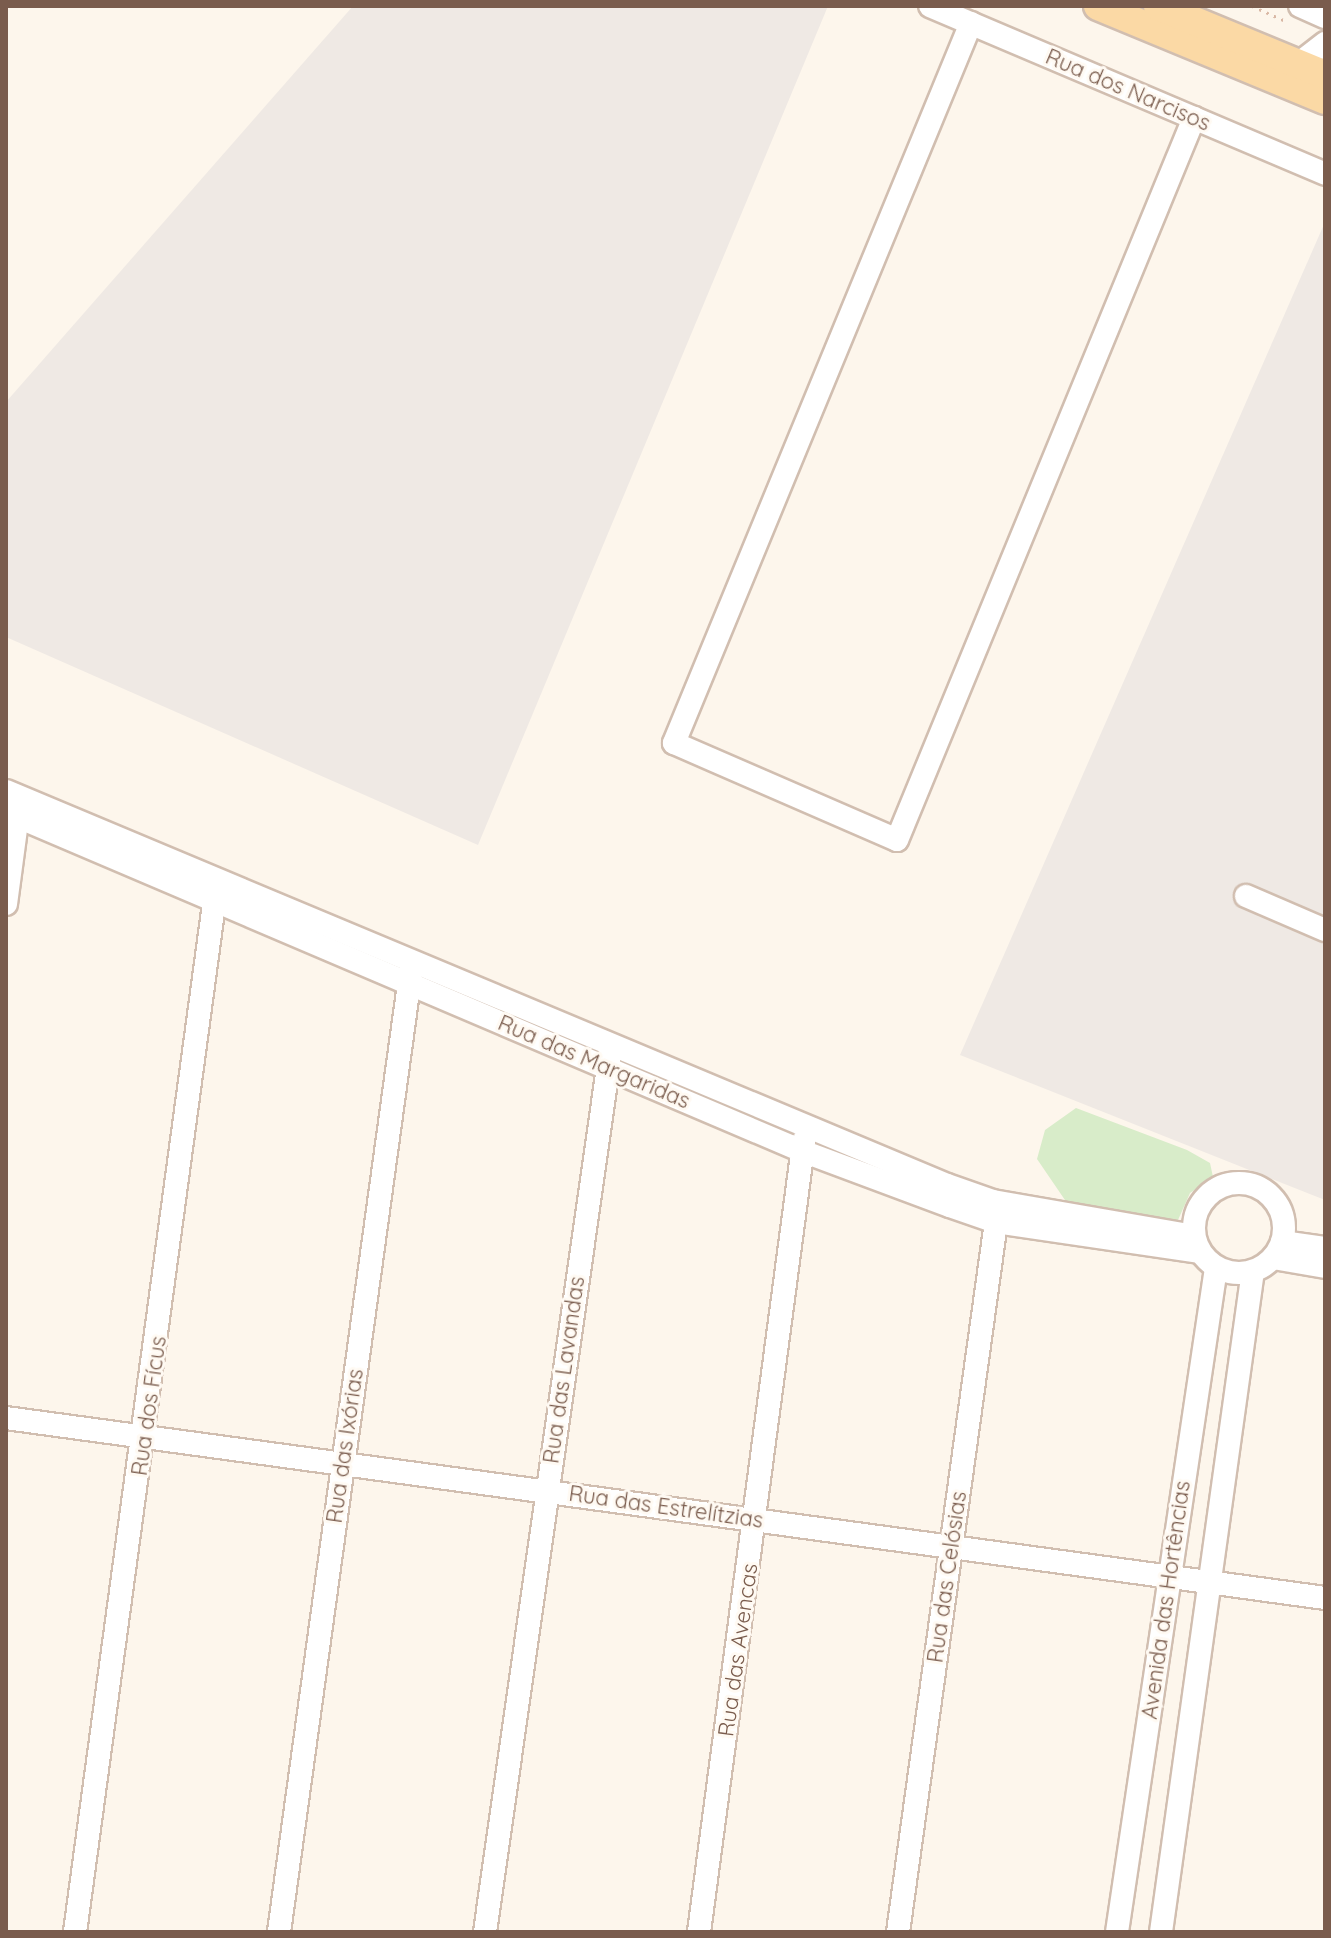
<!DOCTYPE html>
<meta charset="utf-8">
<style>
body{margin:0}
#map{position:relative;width:1331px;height:1938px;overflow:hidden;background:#fdf6ec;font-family:Quicksand,sans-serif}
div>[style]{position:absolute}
.industrial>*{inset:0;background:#efe9e4}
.green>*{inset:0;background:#d8ecc9}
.path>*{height:3px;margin-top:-1.5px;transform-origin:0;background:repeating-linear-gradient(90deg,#d9b8a5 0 2px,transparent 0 8px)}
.roads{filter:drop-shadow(2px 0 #d1beb0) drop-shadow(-2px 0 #d1beb0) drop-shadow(0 2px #d1beb0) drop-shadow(0 -2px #d1beb0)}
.minor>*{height:22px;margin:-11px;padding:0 11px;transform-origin:11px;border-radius:11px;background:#fff}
.minor>.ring{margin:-11px;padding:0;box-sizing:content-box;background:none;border:22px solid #fff;border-radius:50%}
.major>*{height:28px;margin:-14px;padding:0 14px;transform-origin:14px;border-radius:14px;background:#fbd9a5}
span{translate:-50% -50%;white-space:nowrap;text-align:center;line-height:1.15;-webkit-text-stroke:6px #fffaf3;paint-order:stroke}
.street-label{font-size:22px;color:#7a5c4d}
.frame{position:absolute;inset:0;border:8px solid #7a5c4d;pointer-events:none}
</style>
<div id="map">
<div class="industrial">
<div style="clip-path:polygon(353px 6px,828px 6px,478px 845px,6px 637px,6px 402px)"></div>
<div style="clip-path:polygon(1325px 222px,1325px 1200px,960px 1055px)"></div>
</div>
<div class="green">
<div style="clip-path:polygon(1076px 1108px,1187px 1150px,1210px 1163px,1213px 1177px,1190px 1193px,1178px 1220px,1067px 1203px,1037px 1159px,1045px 1130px)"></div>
</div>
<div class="path">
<div style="left:1252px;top:6px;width:39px;rotate:24deg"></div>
</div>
<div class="roads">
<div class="minor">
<div style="left:930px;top:6px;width:429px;rotate:23deg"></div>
<div style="left:1300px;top:6px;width:27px;rotate:24deg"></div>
<div style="left:971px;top:23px;width:779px;rotate:112.42deg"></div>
<div style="left:674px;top:743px;width:243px;rotate:23.5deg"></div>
<div style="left:897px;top:840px;width:781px;rotate:-67.64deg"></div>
<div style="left:1298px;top:64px;width:34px;rotate:-38deg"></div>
<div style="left:6px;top:791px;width:1020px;rotate:22.72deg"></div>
<div style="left:947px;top:1185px;width:49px;rotate:19.2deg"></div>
<div style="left:993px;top:1201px;width:203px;rotate:9.9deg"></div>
<div style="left:6px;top:812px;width:865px;rotate:23.07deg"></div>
<div style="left:802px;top:1151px;width:158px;rotate:20.4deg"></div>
<div style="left:950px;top:1206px;width:49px;rotate:19.2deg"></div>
<div style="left:996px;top:1222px;width:205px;rotate:8.4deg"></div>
<div style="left:1246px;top:896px;width:86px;rotate:23.3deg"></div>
<div style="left:6px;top:904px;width:99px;rotate:-82.4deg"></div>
<div class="ring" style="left:1194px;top:1183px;width:68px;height:68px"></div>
<div style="left:1282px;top:1242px;width:43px;rotate:7.9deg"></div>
<div style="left:1273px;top:1258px;width:53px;rotate:9.8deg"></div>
<div style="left:6px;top:1418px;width:1331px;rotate:7.77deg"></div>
<div style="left:75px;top:1932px;width:1052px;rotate:-82.3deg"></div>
<div style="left:279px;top:1932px;width:971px;rotate:-82.19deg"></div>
<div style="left:485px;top:1932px;width:887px;rotate:-81.9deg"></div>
<div style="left:699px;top:1932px;width:799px;rotate:-82.45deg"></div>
<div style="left:898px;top:1932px;width:717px;rotate:-82.14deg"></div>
<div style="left:1117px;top:1932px;width:671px;rotate:-81.52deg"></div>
<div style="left:1161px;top:1932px;width:667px;rotate:-82.08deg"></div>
</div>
<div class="major">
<div style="left:1098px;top:6px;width:246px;rotate:22.5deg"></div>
<div style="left:1158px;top:6px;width:181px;rotate:22.4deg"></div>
</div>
</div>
<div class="street-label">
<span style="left:1128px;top:90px;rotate:23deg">Rua dos Narcisos</span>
<span style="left:594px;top:1062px;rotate:23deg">Rua das Margaridas</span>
<span style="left:564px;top:1370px;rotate:-82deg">Rua das Lavandas</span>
<span style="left:149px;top:1406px;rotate:-82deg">Rua dos Fícus</span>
<span style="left:345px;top:1446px;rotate:-82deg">Rua das Ixórias</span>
<span style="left:666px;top:1507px;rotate:8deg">Rua das Estrelítzias</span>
<span style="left:947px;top:1577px;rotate:-82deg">Rua das Celósias</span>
<span style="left:1166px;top:1600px;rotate:-82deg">Avenida das Hortências</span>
<span style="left:738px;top:1650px;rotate:-82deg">Rua das Avencas</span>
</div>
<div class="frame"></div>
</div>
